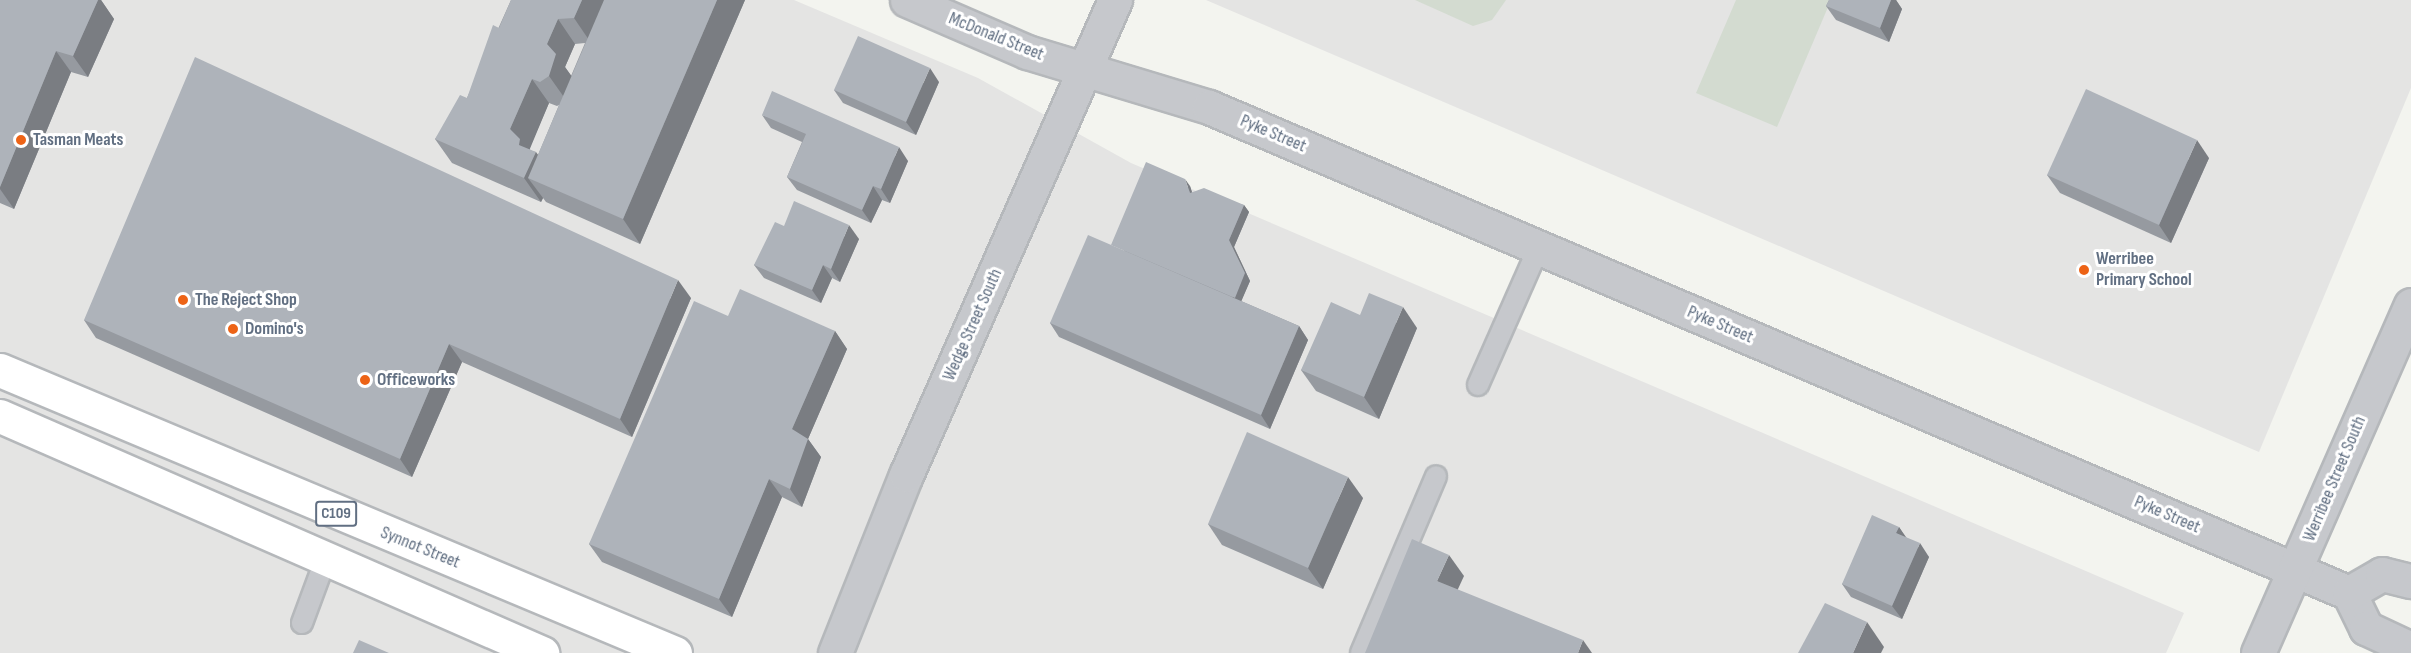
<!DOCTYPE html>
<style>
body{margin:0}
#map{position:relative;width:2411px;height:653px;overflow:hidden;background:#f3f4ef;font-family:"Sofia Sans Condensed",sans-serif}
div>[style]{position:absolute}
.built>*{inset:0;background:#e4e4e3}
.green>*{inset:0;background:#d3dbd0}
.roads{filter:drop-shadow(2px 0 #b5b8bb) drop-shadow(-2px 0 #b5b8bb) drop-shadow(0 2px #b5b8bb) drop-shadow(0 -2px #b5b8bb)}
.service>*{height:20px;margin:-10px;padding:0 10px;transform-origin:10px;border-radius:10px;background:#c6c8cc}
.minor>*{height:33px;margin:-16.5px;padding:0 16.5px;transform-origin:16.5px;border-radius:16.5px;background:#c6c8cc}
.trunk>*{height:33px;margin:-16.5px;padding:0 16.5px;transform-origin:16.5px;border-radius:16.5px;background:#fff}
.wall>*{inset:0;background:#969aa0}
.shaded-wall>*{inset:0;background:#7a7d82}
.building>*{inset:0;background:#aeb3ba}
.dots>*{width:16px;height:16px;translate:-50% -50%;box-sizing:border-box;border:3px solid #fff;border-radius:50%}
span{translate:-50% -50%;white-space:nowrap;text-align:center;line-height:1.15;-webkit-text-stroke:6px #fff;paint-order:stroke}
.shield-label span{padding:2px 4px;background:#fff;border:2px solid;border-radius:4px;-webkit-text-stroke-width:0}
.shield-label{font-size:16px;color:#616f82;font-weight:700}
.street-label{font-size:18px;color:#616f82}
.poi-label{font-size:18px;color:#616f82;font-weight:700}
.left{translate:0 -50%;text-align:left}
</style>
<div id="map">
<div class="built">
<div style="clip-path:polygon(0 0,794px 0,978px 78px,1131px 163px,2184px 613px,2166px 653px,0 653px)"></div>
<div style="clip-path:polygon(1206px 0,2411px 0,2411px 88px,2259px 452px)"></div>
</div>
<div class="green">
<div style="clip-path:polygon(1415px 0,1506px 0,1492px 20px,1473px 26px)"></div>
<div style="clip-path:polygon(1736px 0,1831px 0,1777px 127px,1696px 93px)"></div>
</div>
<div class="roads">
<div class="service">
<div style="left:1478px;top:385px;width:151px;rotate:-66.2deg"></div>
<div style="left:302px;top:623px;width:69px;rotate:-69.7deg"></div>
<div style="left:1361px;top:653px;width:192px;rotate:-67deg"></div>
</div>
<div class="minor">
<div style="left:907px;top:0;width:131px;rotate:23.4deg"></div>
<div style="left:1027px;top:52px;width:190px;rotate:16.8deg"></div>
<div style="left:1209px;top:107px;width:1239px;rotate:23.09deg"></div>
<div style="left:2349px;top:593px;width:39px;rotate:64deg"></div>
<div style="left:2366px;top:628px;width:50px;rotate:25deg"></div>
<div style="left:2349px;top:593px;width:38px;rotate:-30deg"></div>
<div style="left:2382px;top:574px;width:30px;rotate:14deg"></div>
<div style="left:835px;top:653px;width:192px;rotate:-68.3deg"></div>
<div style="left:906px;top:475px;width:519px;rotate:-66.25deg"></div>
<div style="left:2258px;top:653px;width:380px;rotate:-66.3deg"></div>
</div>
<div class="trunk">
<div style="left:0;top:370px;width:732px;rotate:22.75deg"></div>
<div style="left:0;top:416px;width:592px;rotate:23.62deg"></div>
</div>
</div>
<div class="wall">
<div style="clip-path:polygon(0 0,101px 0,114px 19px,88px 77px,71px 72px,14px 209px,0 203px)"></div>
<div style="clip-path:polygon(evenodd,511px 0,745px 0,640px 244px,546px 202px,543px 198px,541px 202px,452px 163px,435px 139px,467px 98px,511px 0,585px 43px,571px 76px,565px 67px,575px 44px,585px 43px,511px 0,549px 103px,557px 106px,559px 105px,538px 155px,529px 149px,549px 103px)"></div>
<div style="clip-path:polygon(1829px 0,1896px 0,1902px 9px,1889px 42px,1836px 20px,1826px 6px)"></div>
<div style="clip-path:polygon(939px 82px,916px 135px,843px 103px,834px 90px)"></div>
<div style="clip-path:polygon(762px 115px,908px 161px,890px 203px,882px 200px,871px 223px,797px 190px,787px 177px,802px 142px,771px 128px)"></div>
<div style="clip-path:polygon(2209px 158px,2171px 243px,2060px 193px,2047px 175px)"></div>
<div style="clip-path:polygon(1190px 186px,1192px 193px,1244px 205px,1249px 212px,1234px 247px,1250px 281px,1241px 301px,1299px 326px,1308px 340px,1270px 429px,1059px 337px,1050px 323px)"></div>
<div style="clip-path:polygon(784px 226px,859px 239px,840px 282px,832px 278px,821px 303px,764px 278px,754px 265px)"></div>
<div style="clip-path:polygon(691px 298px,632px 437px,462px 362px,412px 477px,96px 338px,84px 320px)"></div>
<div style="clip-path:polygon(1360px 315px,1417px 328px,1379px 419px,1316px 391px,1301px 370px)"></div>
<div style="clip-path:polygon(728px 316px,835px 331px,847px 349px,808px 439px,821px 457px,802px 507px,782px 497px,732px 617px,602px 562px,589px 544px)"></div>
<div style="clip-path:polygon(1363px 498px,1323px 589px,1222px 545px,1208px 524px)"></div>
<div style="clip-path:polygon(1899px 527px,1906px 538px,1929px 557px,1902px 619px,1851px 597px,1842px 584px)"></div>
</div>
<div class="shaded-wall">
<div style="clip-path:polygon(98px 0,101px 0,114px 19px,88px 77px,73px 56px)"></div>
<div style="clip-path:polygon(582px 0,609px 0,591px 43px,574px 18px)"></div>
<div style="clip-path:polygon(717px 0,745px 0,640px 244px,623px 219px)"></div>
<div style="clip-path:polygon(1891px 0,1896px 0,1902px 9px,1889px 42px,1880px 28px)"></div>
<div style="clip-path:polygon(558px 19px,575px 44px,565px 67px,573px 78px,566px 100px,549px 76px,547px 44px)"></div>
<div style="clip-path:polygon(56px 51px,71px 72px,14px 209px,0 189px,0 187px)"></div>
<div style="clip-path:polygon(930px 68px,939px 82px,916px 135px,906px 122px)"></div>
<div style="clip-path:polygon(532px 79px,549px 103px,529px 151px,536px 152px,553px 176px,528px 178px,543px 198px,541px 202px,524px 178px,519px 145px,510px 129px)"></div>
<div style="clip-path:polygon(2197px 140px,2209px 158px,2171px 243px,2159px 225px)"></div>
<div style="clip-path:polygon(899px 147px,908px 161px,890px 203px,881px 189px)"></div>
<div style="clip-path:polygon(1185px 179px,1190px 186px,1195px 201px,1190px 193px)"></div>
<div style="clip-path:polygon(873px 186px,882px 200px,871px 223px,862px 210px)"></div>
<div style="clip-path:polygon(1244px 205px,1249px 212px,1234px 247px,1250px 281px,1238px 309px,1233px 302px,1229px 240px)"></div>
<div style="clip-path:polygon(849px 225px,859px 239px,840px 282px,831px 269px)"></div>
<div style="clip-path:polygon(823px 265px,832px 278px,821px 303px,812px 290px)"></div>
<div style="clip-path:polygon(678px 280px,691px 298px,632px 437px,620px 419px)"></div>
<div style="clip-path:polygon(1403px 307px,1417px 328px,1379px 419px,1364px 397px)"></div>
<div style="clip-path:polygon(1299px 326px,1308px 340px,1270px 429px,1261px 415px)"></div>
<div style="clip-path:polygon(835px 331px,847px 349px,808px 439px,821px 457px,802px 507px,790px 489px,792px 429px)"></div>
<div style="clip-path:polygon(449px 344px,462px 362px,412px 477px,400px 459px)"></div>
<div style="clip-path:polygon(1348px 477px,1363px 498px,1323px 589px,1308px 568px)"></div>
<div style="clip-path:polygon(769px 479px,782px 497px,732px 617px,719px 599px)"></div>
<div style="clip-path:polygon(1899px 527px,1908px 540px,1896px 533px)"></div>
<div style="clip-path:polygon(1920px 543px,1929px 557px,1902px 619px,1892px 606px)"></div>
<div style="clip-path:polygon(1449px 555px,1464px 576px,1452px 602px,1437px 581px)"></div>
<div style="clip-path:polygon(1867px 622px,1884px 647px,1881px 653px,1853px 653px)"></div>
<div style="clip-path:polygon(1583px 640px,1592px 653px,1578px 653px)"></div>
</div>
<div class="building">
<div style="clip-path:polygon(0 0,98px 0,73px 56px,56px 51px,0 187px)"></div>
<div style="clip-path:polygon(511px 0,582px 0,574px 18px,558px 19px,547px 44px,556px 54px,549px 76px,540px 82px,532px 79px,510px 129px,520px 139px,519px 145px,536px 152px,524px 178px,435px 139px,460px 95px,467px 98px,493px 25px,499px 28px)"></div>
<div style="clip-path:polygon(604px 0,717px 0,623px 219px,528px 178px)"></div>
<div style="clip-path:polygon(1829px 0,1891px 0,1880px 28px,1826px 6px)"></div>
<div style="clip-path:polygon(858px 36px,930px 68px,906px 122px,834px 90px)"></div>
<div style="clip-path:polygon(195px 57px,678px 280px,620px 419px,449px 344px,400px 459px,84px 320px)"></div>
<div style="clip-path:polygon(2086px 89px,2197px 140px,2159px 225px,2047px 175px)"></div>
<div style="clip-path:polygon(772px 91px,899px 147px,881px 189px,873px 186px,862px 210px,787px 177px,806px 134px,762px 115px)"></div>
<div style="clip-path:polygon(1146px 162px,1185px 179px,1190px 193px,1204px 188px,1244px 205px,1229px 240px,1245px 273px,1235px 298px,1111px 245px)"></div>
<div style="clip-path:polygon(794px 201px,849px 225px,831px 269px,823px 265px,812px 290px,754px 265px,775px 222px,784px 226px)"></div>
<div style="clip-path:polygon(1088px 235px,1299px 326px,1261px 415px,1050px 323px)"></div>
<div style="clip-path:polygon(740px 289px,835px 331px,792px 429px,808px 439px,790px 489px,769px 479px,719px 599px,589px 544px,694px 301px,728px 316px)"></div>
<div style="clip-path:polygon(1369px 293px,1403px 307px,1364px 397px,1301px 370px,1331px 302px,1360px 315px)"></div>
<div style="clip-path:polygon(1247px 432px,1348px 477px,1308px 568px,1208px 524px)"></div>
<div style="clip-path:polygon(1872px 515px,1899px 527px,1896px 533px,1920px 543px,1892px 606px,1842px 584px)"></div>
<div style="clip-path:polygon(1412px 539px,1449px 555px,1437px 581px,1583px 640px,1578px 653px,1365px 653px)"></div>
<div style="clip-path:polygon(1825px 603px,1867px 622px,1853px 653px,1798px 653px)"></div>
<div style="clip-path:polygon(359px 640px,389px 653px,353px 653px)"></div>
</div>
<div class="dots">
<div style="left:21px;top:140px;background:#ed6316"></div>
<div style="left:2084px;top:270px;background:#ed6316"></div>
<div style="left:183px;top:300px;background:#ed6316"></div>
<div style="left:233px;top:329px;background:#ed6316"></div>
<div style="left:365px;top:380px;background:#ed6316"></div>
</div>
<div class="shield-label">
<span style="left:336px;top:514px">C109</span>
</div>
<div class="street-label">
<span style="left:996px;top:37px;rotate:22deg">McDonald Street</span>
<span style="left:1273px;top:134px;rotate:23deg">Pyke Street</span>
<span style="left:973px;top:325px;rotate:-66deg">Wedge Street South</span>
<span style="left:1720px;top:325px;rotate:23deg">Pyke Street</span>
<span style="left:2335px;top:479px;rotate:-67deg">Werribee Street South</span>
<span style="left:2167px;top:515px;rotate:23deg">Pyke Street</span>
<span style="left:420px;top:548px;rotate:22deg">Synnot Street</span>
</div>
<div class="poi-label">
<span class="left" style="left:33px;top:140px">Tasman Meats</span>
<span class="left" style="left:2096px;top:270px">Werribee<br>Primary School</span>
<span class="left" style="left:195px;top:300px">The Reject Shop</span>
<span class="left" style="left:245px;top:329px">Domino's</span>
<span class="left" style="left:377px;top:380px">Officeworks</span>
</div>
</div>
